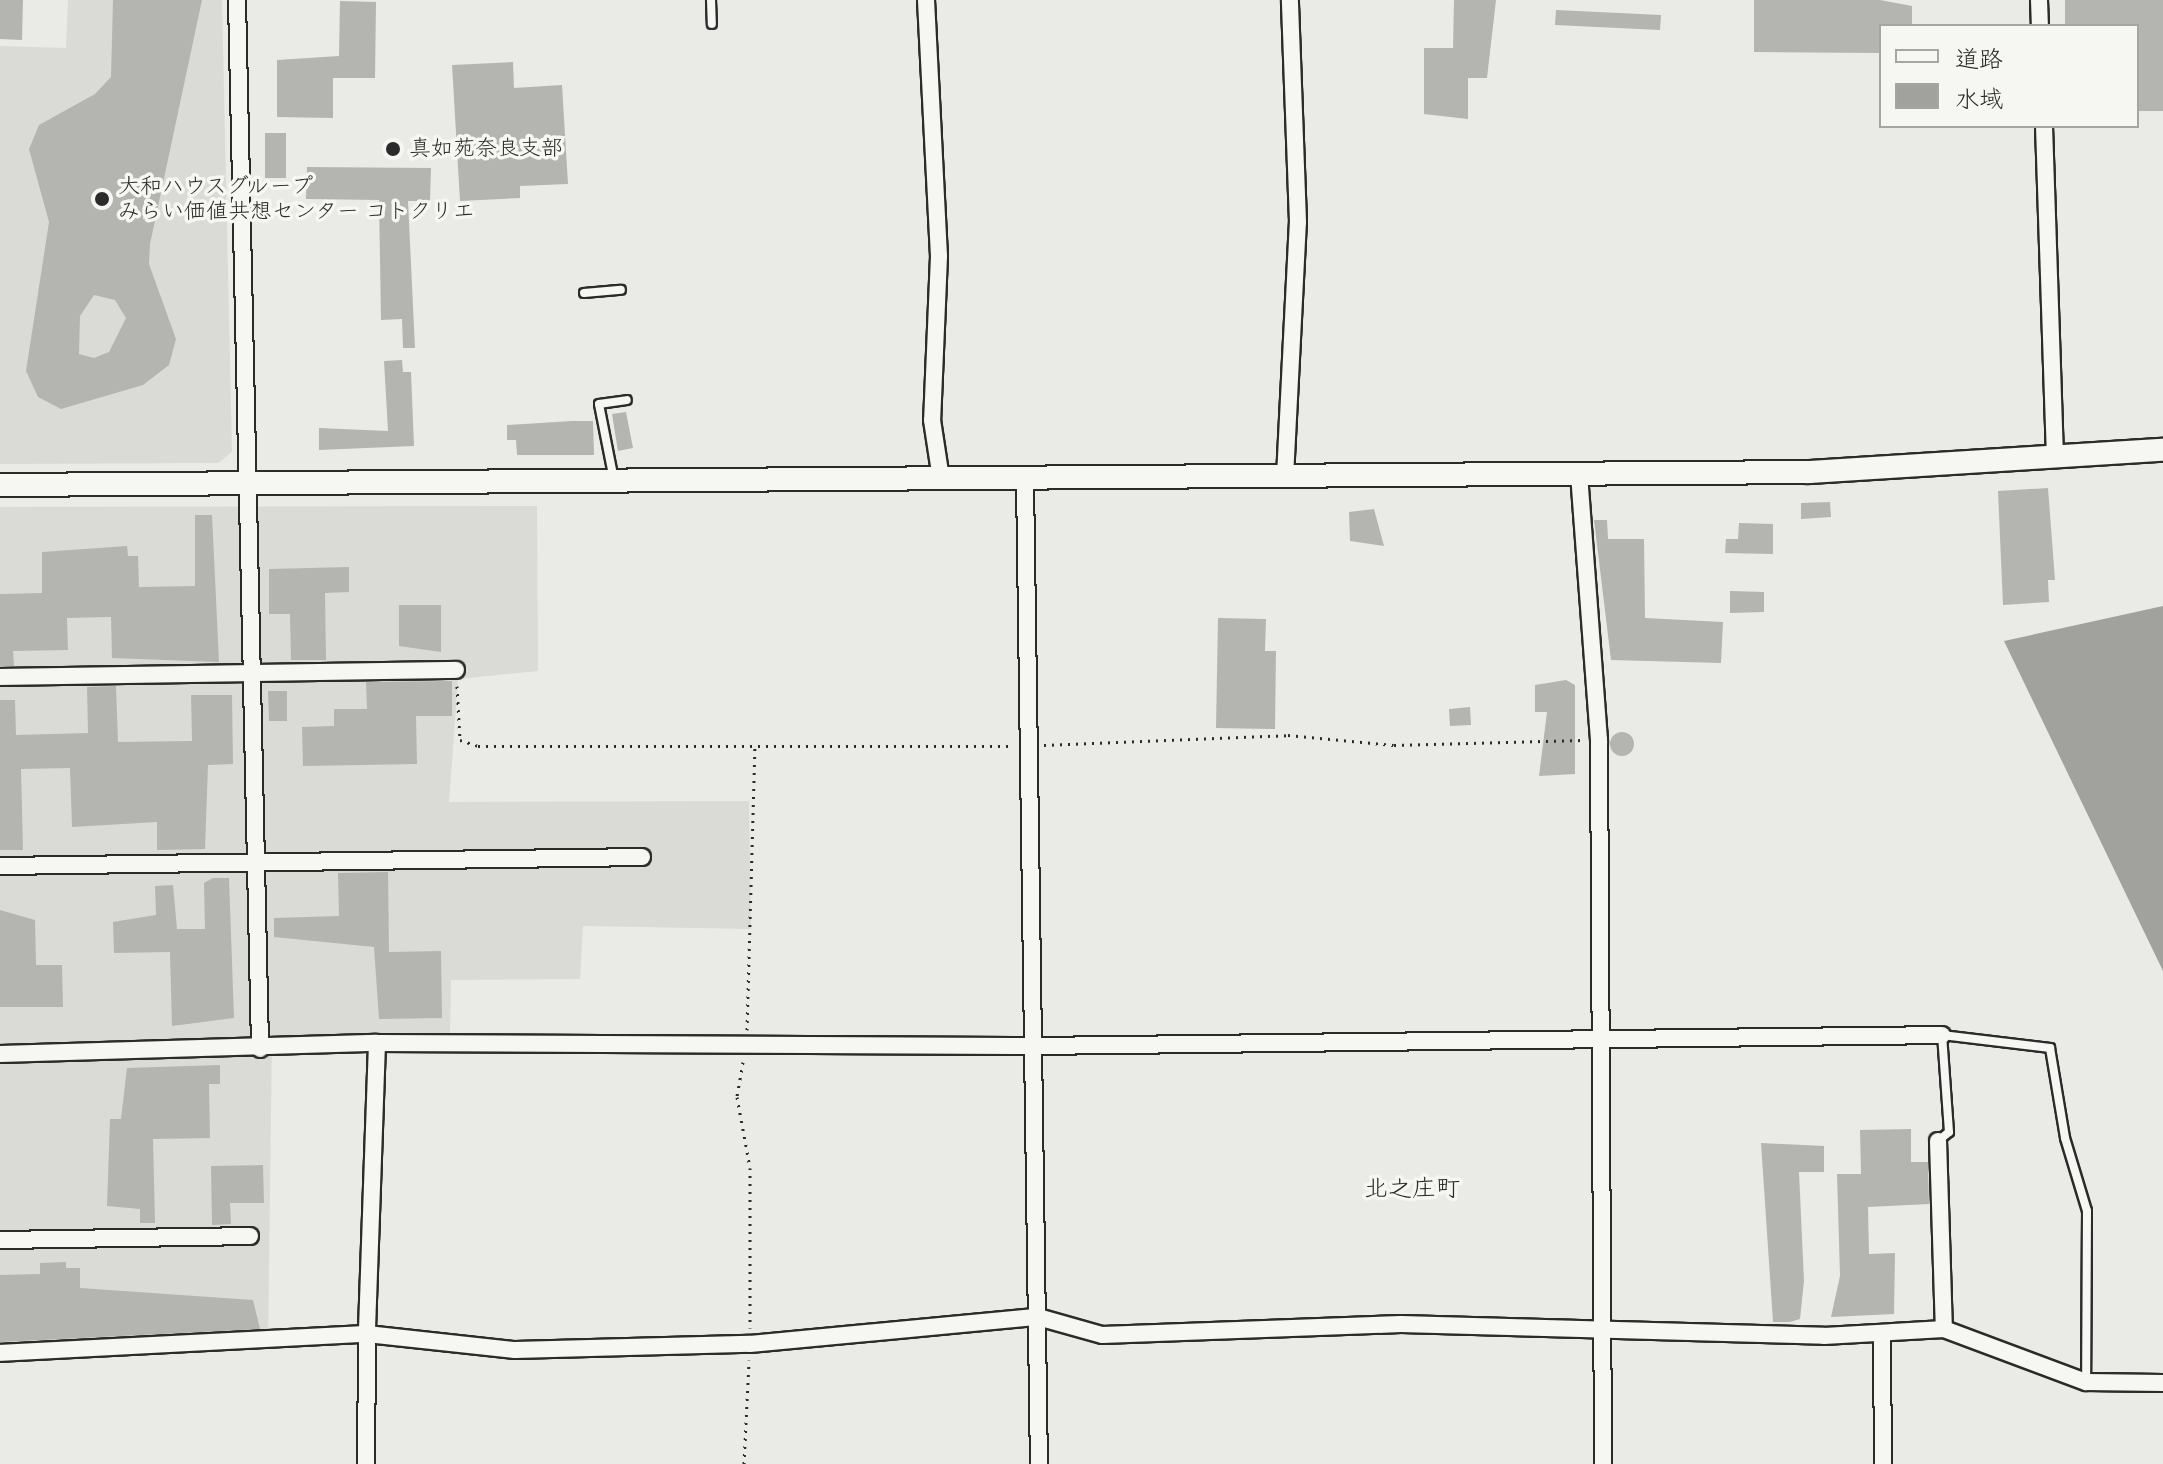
<!DOCTYPE html>
<meta charset="utf-8">
<style>
body{margin:0}
#map{position:relative;width:2163px;height:1464px;overflow:hidden;background:#eaeae6;font-family:"Balsamiq Sans","Klee One",sans-serif}
div>[style]{position:absolute}
.built>*{inset:0;background:#dadad6}
.water>*{inset:0;background:#a1a19e}
.building>*{inset:0;background:#b4b4b1}
.round{border-radius:50%}
.path>*{height:3px;margin-top:-1.5px;transform-origin:0;background:repeating-linear-gradient(90deg,#2b2b2b 0 2px,transparent 0 8px)}
.roads{filter:drop-shadow(2px 0 #2b2b2b) drop-shadow(-2px 0 #2b2b2b) drop-shadow(0 2px #2b2b2b) drop-shadow(0 -2px #2b2b2b)}
.lane>*{height:8px;margin:-4px;padding:0 4px;transform-origin:4px;border-radius:4px;background:#f6f6f2}
.street>*{height:16px;margin:-8px;padding:0 8px;transform-origin:8px;border-radius:8px;background:#f6f6f2}
.secondary>*{height:22px;margin:-11px;padding:0 11px;transform-origin:11px;border-radius:11px;background:#f6f6f2}
.dots>*{width:22px;height:22px;translate:-50% -50%;box-sizing:border-box;border:4px solid #f6f6f2;border-radius:50%}
span{translate:-50% -50%;white-space:nowrap;text-align:center;line-height:1.15;-webkit-text-stroke:7px #f6f6f2;paint-order:stroke}
.poi-label{font-size:22px;color:#2b2b2b}
.left{translate:0 -50%;text-align:left}
.neighbourhood-label{font-size:24px;color:#2b2b2b}
.legend{position:absolute;left:1879px;top:24px;width:260px;height:104px;box-sizing:border-box;background:#f6f6f2;border:2px solid #a5a5a2;margin:0;padding:10px 14px;list-style:none;font-size:24px;color:#2b2b2b}
.legend li{display:flex;align-items:center;gap:16px;height:40px}
.legend b{width:40px;border:2px solid #a5a5a2}
</style>
<div id="map">
<div class="built">
<div style="clip-path:polygon(68px 0,222px 0,232px 452px,218px 463px,0 464px,0 46px,66px 48px)"></div>
<div style="clip-path:polygon(537px 506px,538px 671px,458px 679px,449px 802px,749px 801px,751px 929px,583px 926px,580px 979px,451px 980px,450px 1033px,272px 1037px,268px 1347px,0 1358px,0 507px)"></div>
</div>
<div class="water">
<div style="clip-path:polygon(2163px 606px,2163px 971px,2004px 641px)"></div>
</div>
<div class="building">
<div style="clip-path:polygon(0 0,23px 0,22px 40px,0 39px)"></div>
<div style="clip-path:polygon(evenodd,113px 0,202px 0,150px 244px,149px 264px,176px 339px,169px 365px,143px 385px,61px 409px,38px 397px,26px 371px,49px 222px,29px 149px,39px 125px,95px 94px,111px 77px,113px 0,94px 295px,115px 300px,126px 318px,109px 352px,94px 358px,79px 354px,80px 316px,94px 295px)"></div>
<div style="clip-path:polygon(1454px 0,1496px 0,1487px 78px,1468px 78px,1468px 119px,1424px 114px,1424px 48px,1453px 48px)"></div>
<div style="clip-path:polygon(1754px 0,1880px 0,1912px 6px,1912px 26px,1881px 26px,1881px 53px,1754px 52px)"></div>
<div style="clip-path:polygon(2065px 0,2163px 0,2163px 111px,2137px 111px,2137px 26px,2065px 26px)"></div>
<div style="clip-path:polygon(340px 1px,376px 2px,375px 78px,333px 78px,333px 118px,277px 117px,277px 60px,339px 56px)"></div>
<div style="clip-path:polygon(1556px 10px,1661px 15px,1660px 30px,1555px 25px)"></div>
<div style="clip-path:polygon(513px 62px,514px 88px,562px 85px,568px 184px,520px 186px,520px 198px,460px 201px,452px 65px)"></div>
<div style="clip-path:polygon(265px 133px,286px 133px,286px 178px,265px 178px)"></div>
<div style="clip-path:polygon(307px 167px,431px 168px,430px 201px,408px 201px,415px 348px,403px 348px,402px 319px,381px 320px,379px 200px,306px 199px)"></div>
<div style="clip-path:polygon(402px 360px,403px 372px,411px 372px,414px 446px,319px 450px,319px 428px,388px 431px,384px 361px)"></div>
<div style="clip-path:polygon(626px 412px,633px 448px,618px 451px,612px 414px)"></div>
<div style="clip-path:polygon(572px 421px,593px 421px,594px 455px,517px 455px,516px 440px,507px 440px,507px 425px)"></div>
<div style="clip-path:polygon(2048px 488px,2055px 580px,2048px 580px,2049px 602px,2003px 605px,1998px 491px)"></div>
<div style="clip-path:polygon(1830px 502px,1831px 517px,1801px 519px,1801px 503px)"></div>
<div style="clip-path:polygon(1374px 509px,1384px 546px,1350px 541px,1349px 512px)"></div>
<div style="clip-path:polygon(195px 515px,212px 515px,219px 662px,112px 658px,111px 617px,67px 618px,68px 650px,13px 651px,14px 666px,0 666px,0 594px,42px 593px,42px 552px,127px 546px,128px 556px,138px 556px,139px 587px,195px 586px)"></div>
<div style="clip-path:polygon(1594px 520px,1607px 520px,1608px 539px,1644px 539px,1645px 618px,1723px 622px,1721px 663px,1611px 660px)"></div>
<div style="clip-path:polygon(1739px 523px,1773px 524px,1773px 554px,1725px 553px,1726px 539px,1738px 539px)"></div>
<div style="clip-path:polygon(349px 567px,349px 592px,325px 593px,326px 660px,291px 660px,290px 614px,269px 614px,269px 569px)"></div>
<div style="clip-path:polygon(1730px 591px,1764px 592px,1764px 612px,1730px 613px)"></div>
<div style="clip-path:polygon(399px 605px,441px 605px,441px 652px,399px 646px)"></div>
<div style="clip-path:polygon(1218px 618px,1266px 619px,1265px 651px,1276px 651px,1275px 729px,1216px 728px)"></div>
<div style="clip-path:polygon(1566px 680px,1575px 685px,1575px 774px,1539px 776px,1547px 712px,1535px 712px,1535px 685px)"></div>
<div style="clip-path:polygon(452px 681px,452px 716px,416px 716px,417px 764px,303px 766px,302px 727px,334px 726px,334px 709px,367px 709px,366px 682px)"></div>
<div style="clip-path:polygon(116px 686px,118px 742px,192px 741px,191px 695px,232px 695px,233px 764px,208px 765px,205px 849px,157px 850px,157px 822px,72px 827px,70px 768px,21px 769px,23px 850px,0 850px,0 700px,15px 700px,16px 735px,88px 733px,87px 687px)"></div>
<div style="clip-path:polygon(268px 691px,287px 691px,287px 721px,269px 721px)"></div>
<div style="clip-path:polygon(1470px 707px,1471px 725px,1450px 726px,1449px 709px)"></div>
<div class="round" style="left:1610px;top:732px;width:24px;height:24px"></div>
<div style="clip-path:polygon(388px 872px,389px 952px,441px 951px,442px 1018px,379px 1019px,374px 947px,274px 937px,274px 918px,339px 916px,338px 873px)"></div>
<div style="clip-path:polygon(213px 878px,229px 878px,234px 1018px,172px 1026px,170px 952px,114px 953px,113px 922px,156px 915px,155px 886px,173px 885px,177px 929px,205px 929px,204px 883px)"></div>
<div style="clip-path:polygon(0 910px,35px 920px,36px 965px,62px 965px,63px 1007px,0 1007px)"></div>
<div style="clip-path:polygon(220px 1065px,220px 1084px,209px 1084px,210px 1138px,153px 1139px,155px 1223px,140px 1223px,140px 1209px,107px 1206px,110px 1119px,121px 1119px,127px 1068px)"></div>
<div style="clip-path:polygon(1911px 1129px,1911px 1162px,1928px 1162px,1929px 1204px,1868px 1207px,1869px 1254px,1895px 1253px,1894px 1314px,1831px 1317px,1840px 1276px,1837px 1174px,1861px 1174px,1860px 1130px)"></div>
<div style="clip-path:polygon(1761px 1143px,1824px 1146px,1824px 1172px,1799px 1172px,1804px 1281px,1800px 1319px,1790px 1322px,1773px 1322px)"></div>
<div style="clip-path:polygon(263px 1165px,264px 1203px,230px 1203px,231px 1224px,212px 1225px,211px 1166px)"></div>
<div style="clip-path:polygon(66px 1262px,66px 1268px,80px 1268px,80px 1288px,253px 1300px,260px 1329px,0 1342px,0 1275px,40px 1274px,40px 1263px)"></div>
</div>
<div class="path">
<div style="left:457px;top:686px;width:54px;rotate:86.8deg"></div>
<div style="left:460px;top:740px;width:19px;rotate:18deg"></div>
<div style="left:478px;top:746px;width:535px"></div>
<div style="left:1044px;top:745px;width:244px;rotate:-2.3deg"></div>
<div style="left:1288px;top:735px;width:106px;rotate:5.4deg"></div>
<div style="left:1394px;top:745px;width:190px;rotate:-1.5deg"></div>
<div style="left:747px;top:1030px;width:284px;rotate:-88.4deg"></div>
<div style="left:743px;top:1062px;width:36px;rotate:100deg"></div>
<div style="left:737px;top:1097px;width:72px;rotate:79.6deg"></div>
<div style="left:750px;top:1168px;width:160px;rotate:90deg"></div>
<div style="left:744px;top:1464px;width:104px;rotate:-87.2deg"></div>
</div>
<div class="roads">
<div class="lane">
<div style="left:711px;top:0;width:24px;rotate:88deg"></div>
<div style="left:584px;top:293px;width:37px;rotate:-5deg"></div>
<div style="left:614px;top:480px;width:77px;rotate:-101.2deg"></div>
<div style="left:599px;top:404px;width:28px;rotate:-8deg"></div>
<div style="left:1938px;top:1141px;width:14px;rotate:-39deg"></div>
<div style="left:1949px;top:1132px;width:97px;rotate:-94.1deg"></div>
<div style="left:1942px;top:1035px;width:109px;rotate:6.9deg"></div>
<div style="left:2050px;top:1048px;width:91px;rotate:80.5deg"></div>
<div style="left:2065px;top:1138px;width:76px;rotate:73.2deg"></div>
<div style="left:2087px;top:1211px;width:170px;rotate:90.3deg"></div>
</div>
<div class="street">
<div style="left:237px;top:0;width:1049px;rotate:88.74deg"></div>
<div style="left:926px;top:0;width:256px;rotate:87.1deg"></div>
<div style="left:939px;top:256px;width:164px;rotate:92.4deg"></div>
<div style="left:932px;top:420px;width:60px;rotate:81.3deg"></div>
<div style="left:2039px;top:0;width:26px;rotate:88deg"></div>
<div style="left:2044px;top:126px;width:332px;rotate:88.1deg"></div>
<div style="left:1579px;top:474px;width:267px;rotate:85.7deg"></div>
<div style="left:1599px;top:740px;width:724px;rotate:89.68deg"></div>
<div style="left:1285px;top:477px;width:255px;rotate:-87.1deg"></div>
<div style="left:1298px;top:222px;width:222px;rotate:-92.1deg"></div>
<div style="left:1025px;top:479px;width:985px;rotate:89.19deg"></div>
<div style="left:0;top:677px;width:456px;rotate:-0.9deg"></div>
<div style="left:0;top:866px;width:642px;rotate:-0.8deg"></div>
<div style="left:377px;top:1043px;width:291px;rotate:92deg"></div>
<div style="left:367px;top:1334px;width:149px;rotate:6.2deg"></div>
<div style="left:515px;top:1350px;width:235px;rotate:-1.5deg"></div>
<div style="left:750px;top:1344px;width:289px;rotate:-5.4deg"></div>
<div style="left:1038px;top:1317px;width:66px;rotate:15.7deg"></div>
<div style="left:1102px;top:1335px;width:299px;rotate:-2.1deg"></div>
<div style="left:1401px;top:1324px;width:423px;rotate:1.6deg"></div>
<div style="left:1824px;top:1336px;width:120px;rotate:-3.3deg"></div>
<div style="left:1944px;top:1329px;width:152px;rotate:20.5deg"></div>
<div style="left:2086px;top:1382px;width:77px;rotate:0.7deg"></div>
<div style="left:0;top:1054px;width:377px;rotate:-1.7deg"></div>
<div style="left:377px;top:1043px;width:657px;rotate:0.26deg"></div>
<div style="left:1034px;top:1046px;width:908px;rotate:-0.69deg"></div>
<div style="left:1938px;top:1141px;width:188px;rotate:88.2deg"></div>
<div style="left:0;top:1240px;width:250px;rotate:-0.9deg"></div>
<div style="left:1882px;top:1333px;width:131px;rotate:89.6deg"></div>
<div style="left:0;top:1353px;width:367px;rotate:-3deg"></div>
<div style="left:367px;top:1334px;width:130px;rotate:90.4deg"></div>
</div>
<div class="secondary">
<div style="left:0;top:485px;width:1809px;rotate:-0.41deg"></div>
<div style="left:1809px;top:472px;width:355px;rotate:-3.6deg"></div>
</div>
</div>
<div class="dots">
<div style="left:393px;top:149px;background:#2b2b2b"></div>
<div style="left:102px;top:199px;background:#2b2b2b"></div>
</div>
<div class="poi-label">
<span class="left" style="left:409px;top:149px">真如苑奈良支部</span>
<span class="left" style="left:118px;top:199px">大和ハウスグループ<br>みらい価値共想センター コトクリエ</span>
</div>
<div class="neighbourhood-label">
<span style="left:1412px;top:1189px">北之庄町</span>
</div>
<ul class="legend">
<li><b style="height:10px;background:#f6f6f2"></b>道路</li>
<li><b style="height:22px;background:#a1a19e"></b>水域</li>
</ul>
</div>
